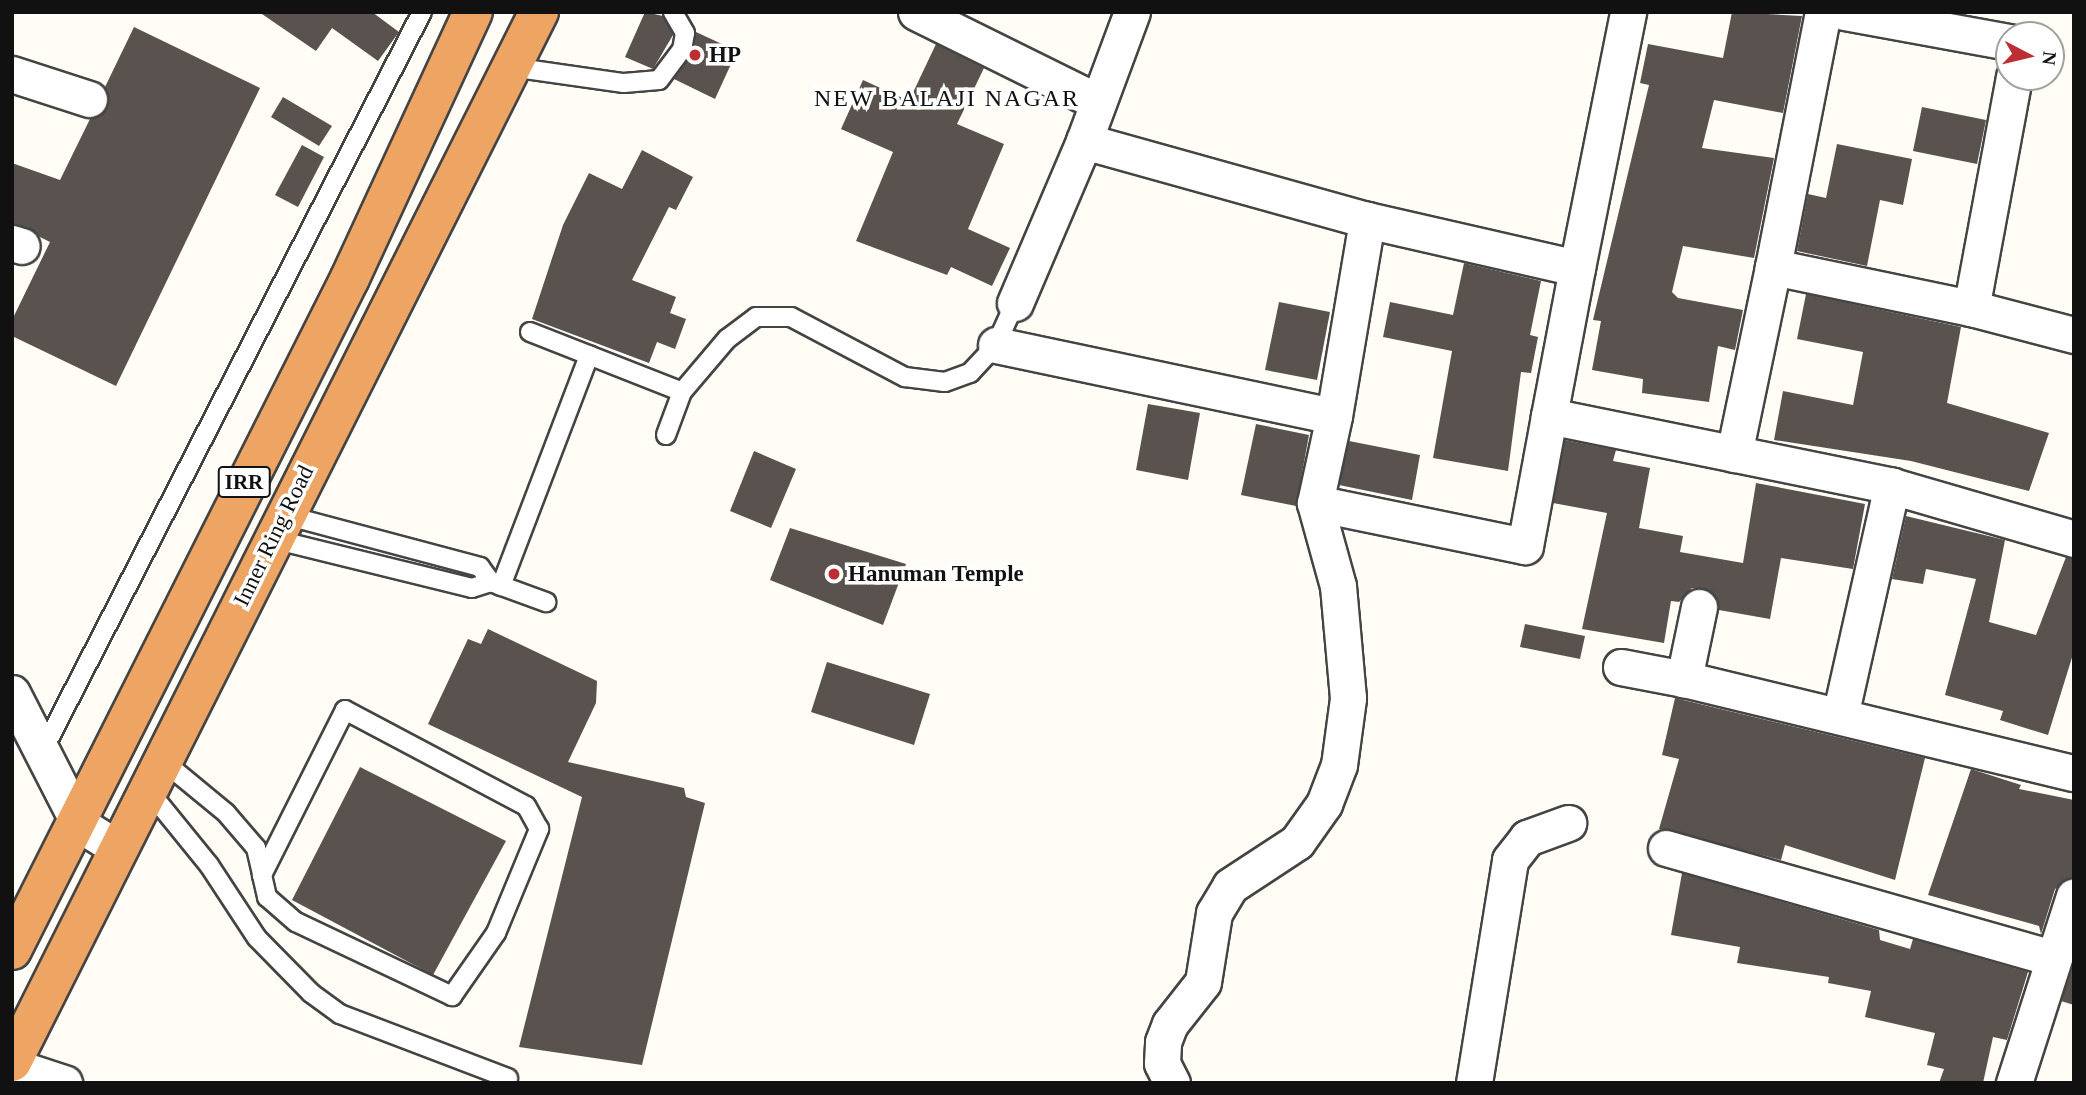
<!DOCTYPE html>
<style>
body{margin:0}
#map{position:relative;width:2086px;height:1095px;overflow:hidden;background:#fffdf5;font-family:"Times New Roman",serif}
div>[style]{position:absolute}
.building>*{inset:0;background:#59524e}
.roads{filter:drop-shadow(2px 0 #444) drop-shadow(-2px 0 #444) drop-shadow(0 2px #444) drop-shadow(0 -2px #444)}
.lane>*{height:18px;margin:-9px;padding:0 9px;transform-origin:9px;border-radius:9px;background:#fff}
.street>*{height:35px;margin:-17.5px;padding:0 17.5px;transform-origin:17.5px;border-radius:17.5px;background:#fff}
.highway>*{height:38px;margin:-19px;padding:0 19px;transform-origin:19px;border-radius:19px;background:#eea564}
.dots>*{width:19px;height:19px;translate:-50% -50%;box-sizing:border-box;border:4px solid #fff;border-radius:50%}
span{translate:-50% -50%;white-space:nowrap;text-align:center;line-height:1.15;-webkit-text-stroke:7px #fff;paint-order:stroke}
.shield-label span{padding:2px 5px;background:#fff;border:2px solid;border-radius:5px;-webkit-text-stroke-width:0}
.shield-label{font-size:21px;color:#111;font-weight:700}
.poi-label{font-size:23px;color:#111;font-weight:700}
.left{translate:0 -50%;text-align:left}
.street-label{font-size:23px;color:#111}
.neighbourhood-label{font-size:24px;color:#111;letter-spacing:2px}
.frame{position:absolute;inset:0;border:14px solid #111;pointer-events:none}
.north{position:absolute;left:1995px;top:21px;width:70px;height:70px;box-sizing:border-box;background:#fff;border:2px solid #a0a0a0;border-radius:50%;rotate:97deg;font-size:19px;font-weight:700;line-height:28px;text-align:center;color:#111}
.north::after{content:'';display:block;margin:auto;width:24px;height:32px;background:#bd2d32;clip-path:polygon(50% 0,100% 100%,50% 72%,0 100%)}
</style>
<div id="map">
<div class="building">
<div style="clip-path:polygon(259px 12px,372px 12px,399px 32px,378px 61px,332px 28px,316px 51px)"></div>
<div style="clip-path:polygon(645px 12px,663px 16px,673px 35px,653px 69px,625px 57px)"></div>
<div style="clip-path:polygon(1732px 12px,1802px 16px,1783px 113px,1714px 100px,1702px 148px,1774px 158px,1754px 258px,1683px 246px,1672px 292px,1678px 298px,1743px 310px,1735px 350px,1718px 346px,1709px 402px,1642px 393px,1643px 379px,1592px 370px,1601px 321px,1593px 320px,1649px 85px,1640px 83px,1648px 44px,1723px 58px)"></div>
<div style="clip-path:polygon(134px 27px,260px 88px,116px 386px,12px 336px,12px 320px,50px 242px,12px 223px,12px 163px,60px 180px,90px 119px,108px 106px,105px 87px)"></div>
<div style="clip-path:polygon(696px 32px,737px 51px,715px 99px,674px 79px,691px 56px)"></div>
<div style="clip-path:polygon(936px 44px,984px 68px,957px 124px,1004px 144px,968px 229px,1010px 248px,992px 286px,951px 267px,947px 275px,856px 241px,893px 152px,841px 129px,863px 80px,909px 101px)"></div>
<div style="clip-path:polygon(283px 97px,332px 126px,319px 146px,271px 117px)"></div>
<div style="clip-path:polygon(1922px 107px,1986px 120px,1977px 164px,1913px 151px)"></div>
<div style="clip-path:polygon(1837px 144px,1912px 159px,1903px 205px,1880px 200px,1867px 266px,1797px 251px,1808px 194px,1826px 198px)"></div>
<div style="clip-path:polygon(302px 145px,324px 157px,298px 207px,275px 195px)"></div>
<div style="clip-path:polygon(642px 150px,693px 177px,676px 210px,669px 207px,632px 280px,676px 297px,670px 313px,686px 319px,675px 349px,657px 342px,649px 363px,532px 319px,563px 225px,589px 173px,622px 189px)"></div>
<div style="clip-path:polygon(1464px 263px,1541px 281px,1530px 335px,1538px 337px,1531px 373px,1521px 372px,1508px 471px,1433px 458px,1452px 351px,1383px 337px,1390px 302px,1453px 315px)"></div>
<div style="clip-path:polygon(1806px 294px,1961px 327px,1947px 403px,2049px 433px,2029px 491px,1911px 461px,1774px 440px,1783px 391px,1853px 405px,1863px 352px,1797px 339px)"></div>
<div style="clip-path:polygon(1279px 302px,1330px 312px,1317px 380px,1265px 370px)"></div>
<div style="clip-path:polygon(1148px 404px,1200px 413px,1188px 480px,1136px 470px)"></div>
<div style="clip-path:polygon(1256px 424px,1309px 435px,1296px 506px,1241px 495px)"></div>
<div style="clip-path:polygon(1565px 440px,1616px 450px,1613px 461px,1650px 468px,1639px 528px,1683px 536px,1680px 552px,1743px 563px,1756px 483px,1865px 504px,1853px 569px,1781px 558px,1770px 619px,1719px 610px,1712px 592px,1692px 588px,1679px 602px,1671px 601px,1664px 643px,1582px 629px,1607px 513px,1553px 503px)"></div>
<div style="clip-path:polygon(1349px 441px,1420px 455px,1412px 500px,1339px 485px)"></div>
<div style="clip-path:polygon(754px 451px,796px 469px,771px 528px,730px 511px)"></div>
<div style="clip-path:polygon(1906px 516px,2005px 540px,1989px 622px,2036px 635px,2066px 557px,2074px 559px,2074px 651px,2048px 735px,2000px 720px,2003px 711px,1945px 695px,1976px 579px,1926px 569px,1923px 584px,1892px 579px)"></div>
<div style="clip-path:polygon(790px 528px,906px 564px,883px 625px,770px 580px)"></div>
<div style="clip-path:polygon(1525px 624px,1585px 636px,1580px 659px,1520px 647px)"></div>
<div style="clip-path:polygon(488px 629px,597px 681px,596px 703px,568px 762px,684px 788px,686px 797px,705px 803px,642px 1065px,519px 1047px,582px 797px,428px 724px,468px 639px,481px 644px)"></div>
<div style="clip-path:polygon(827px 662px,930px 694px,914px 745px,811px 712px)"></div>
<div style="clip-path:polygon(1675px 698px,1925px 758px,1895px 880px,1785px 845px,1781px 860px,1659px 829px,1679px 759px,1662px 755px)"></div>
<div style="clip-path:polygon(360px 767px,506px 841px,433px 975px,292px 900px)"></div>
<div style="clip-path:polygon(1971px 769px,2021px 785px,2019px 789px,2074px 800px,2074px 876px,2055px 889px,2041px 934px,2039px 926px,1928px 895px)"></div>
<div style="clip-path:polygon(1682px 873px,1879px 930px,1880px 940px,1910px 949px,1913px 939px,2028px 972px,2007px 1040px,1993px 1037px,1983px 1083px,1939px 1083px,1944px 1069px,1927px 1065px,1935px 1033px,1865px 1017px,1871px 991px,1828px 983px,1829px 977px,1737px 963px,1740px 947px,1671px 935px)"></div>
<div style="clip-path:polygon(2074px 963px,2074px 1005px,2061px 1001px)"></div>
</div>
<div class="roads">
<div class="lane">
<div style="left:511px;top:67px;width:114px;rotate:8.1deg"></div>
<div style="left:624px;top:83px;width:35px;rotate:-5deg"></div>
<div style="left:659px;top:80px;width:38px;rotate:-53deg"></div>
<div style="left:682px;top:50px;width:17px;rotate:-80deg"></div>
<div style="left:685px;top:33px;width:24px;rotate:-120deg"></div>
<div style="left:530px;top:332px;width:163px;rotate:21.5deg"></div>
<div style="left:666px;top:435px;width:46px;rotate:-69.6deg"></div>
<div style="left:682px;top:392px;width:70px;rotate:-49.7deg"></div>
<div style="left:727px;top:339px;width:36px;rotate:-37deg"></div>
<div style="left:756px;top:317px;width:35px"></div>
<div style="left:791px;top:317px;width:129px;rotate:27.8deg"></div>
<div style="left:905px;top:377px;width:40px;rotate:7.1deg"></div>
<div style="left:945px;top:382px;width:27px;rotate:-20deg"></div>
<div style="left:970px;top:373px;width:38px;rotate:-47deg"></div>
<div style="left:996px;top:345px;width:46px;rotate:-65.7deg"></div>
<div style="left:285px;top:515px;width:202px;rotate:14.9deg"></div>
<div style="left:480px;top:567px;width:19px;rotate:54deg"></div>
<div style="left:491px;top:582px;width:59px;rotate:20deg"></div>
<div style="left:273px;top:539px;width:205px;rotate:13.8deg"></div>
<div style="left:472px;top:588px;width:20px;rotate:-18deg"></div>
<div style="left:501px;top:586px;width:247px;rotate:-69.1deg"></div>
<div style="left:42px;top:752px;width:832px;rotate:-62.82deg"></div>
<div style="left:163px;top:761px;width:82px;rotate:39.5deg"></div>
<div style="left:226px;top:813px;width:46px;rotate:49.4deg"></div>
<div style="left:256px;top:848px;width:28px;rotate:77deg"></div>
<div style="left:262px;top:875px;width:23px;rotate:77deg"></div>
<div style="left:267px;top:897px;width:38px;rotate:41deg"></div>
<div style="left:296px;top:922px;width:173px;rotate:25.4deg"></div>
<div style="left:452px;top:996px;width:77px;rotate:-55.1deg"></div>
<div style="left:496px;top:933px;width:113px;rotate:-67.5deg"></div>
<div style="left:539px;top:829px;width:26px;rotate:-119deg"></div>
<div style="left:526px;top:806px;width:205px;rotate:-152.1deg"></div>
<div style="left:345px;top:710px;width:185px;rotate:116.7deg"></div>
<div style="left:148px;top:790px;width:97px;rotate:50.9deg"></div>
<div style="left:209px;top:865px;width:87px;rotate:56.7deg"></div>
<div style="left:257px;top:938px;width:77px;rotate:45.5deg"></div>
<div style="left:311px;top:993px;width:36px;rotate:36deg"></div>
<div style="left:340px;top:1014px;width:180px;rotate:20.9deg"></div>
</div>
<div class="street">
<div style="left:916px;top:12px;width:203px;rotate:26.3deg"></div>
<div style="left:1132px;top:12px;width:138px;rotate:110.4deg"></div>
<div style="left:1084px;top:141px;width:294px;rotate:15.6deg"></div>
<div style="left:1367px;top:220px;width:215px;rotate:12.9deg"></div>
<div style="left:1577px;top:268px;width:261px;rotate:-78.7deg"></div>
<div style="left:1823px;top:12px;width:260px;rotate:101.1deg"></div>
<div style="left:1773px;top:267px;width:202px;rotate:11.7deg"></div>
<div style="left:1844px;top:12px;width:168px;rotate:10.3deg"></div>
<div style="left:12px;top:74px;width:81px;rotate:18deg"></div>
<div style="left:2014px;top:77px;width:235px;rotate:100.5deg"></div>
<div style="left:1971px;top:308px;width:106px;rotate:14.7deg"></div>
<div style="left:12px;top:243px;width:10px;rotate:17deg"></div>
<div style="left:1577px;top:268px;width:151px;rotate:100.7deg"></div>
<div style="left:1549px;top:416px;width:350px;rotate:11.5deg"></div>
<div style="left:1892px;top:486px;width:190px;rotate:16.2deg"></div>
<div style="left:1015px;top:303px;width:176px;rotate:-66.9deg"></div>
<div style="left:996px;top:345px;width:345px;rotate:11.9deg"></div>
<div style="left:1334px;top:416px;width:199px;rotate:-80.4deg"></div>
<div style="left:1334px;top:416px;width:89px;rotate:102.3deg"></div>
<div style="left:1315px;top:503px;width:214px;rotate:11.6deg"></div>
<div style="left:1525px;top:546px;width:132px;rotate:-79.5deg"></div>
<div style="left:1734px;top:454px;width:191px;rotate:-78.2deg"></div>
<div style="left:1699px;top:607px;width:74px;rotate:101.8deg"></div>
<div style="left:1684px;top:679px;width:401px;rotate:13.6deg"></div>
<div style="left:1621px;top:667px;width:64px;rotate:10.8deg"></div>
<div style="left:12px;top:693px;width:147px;rotate:62.9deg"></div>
<div style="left:79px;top:824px;width:44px;rotate:31.9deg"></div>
<div style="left:1840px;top:716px;width:236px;rotate:-77.3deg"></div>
<div style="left:1666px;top:848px;width:401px;rotate:15.9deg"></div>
<div style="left:12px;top:1066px;width:55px;rotate:18.1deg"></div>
<div style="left:1172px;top:1083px;width:22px;rotate:-117deg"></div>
<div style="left:1162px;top:1063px;width:21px;rotate:-87deg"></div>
<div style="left:1163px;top:1042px;width:19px;rotate:-69deg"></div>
<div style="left:1170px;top:1024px;width:53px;rotate:-51.8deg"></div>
<div style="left:1203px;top:982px;width:70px;rotate:-80.9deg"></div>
<div style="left:1214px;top:913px;width:31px;rotate:-59deg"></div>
<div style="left:1230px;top:886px;width:80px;rotate:-33.3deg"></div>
<div style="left:1297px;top:842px;width:47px;rotate:-54.6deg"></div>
<div style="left:1324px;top:804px;width:42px;rotate:-69deg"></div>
<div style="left:1339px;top:765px;width:68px;rotate:-82.3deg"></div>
<div style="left:1348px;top:698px;width:112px;rotate:-95.1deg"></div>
<div style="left:1338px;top:586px;width:86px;rotate:-105.5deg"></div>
<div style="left:1474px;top:1083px;width:226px;rotate:-80.8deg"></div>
<div style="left:1510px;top:860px;width:28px;rotate:-52deg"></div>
<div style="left:1527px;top:838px;width:44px;rotate:-20.1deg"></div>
<div style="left:2014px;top:1083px;width:196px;rotate:-72.2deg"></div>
</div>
<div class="highway">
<div style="left:12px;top:950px;width:752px;rotate:-63.3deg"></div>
<div style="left:350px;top:278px;width:293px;rotate:-65.2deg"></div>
<div style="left:12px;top:1062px;width:1175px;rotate:-63.35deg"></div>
</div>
</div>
<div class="dots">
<div style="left:695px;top:55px;background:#bd2d32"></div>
<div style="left:834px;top:574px;background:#bd2d32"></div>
</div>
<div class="shield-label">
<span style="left:244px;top:482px">IRR</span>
</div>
<div class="poi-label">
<span class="left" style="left:709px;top:55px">HP</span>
<span class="left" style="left:848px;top:574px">Hanuman Temple</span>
</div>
<div class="street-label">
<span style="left:274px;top:536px;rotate:-64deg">Inner Ring Road</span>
</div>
<div class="neighbourhood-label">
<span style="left:947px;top:99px">NEW BALAJI NAGAR</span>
</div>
<div class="frame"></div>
<div class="north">N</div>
</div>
